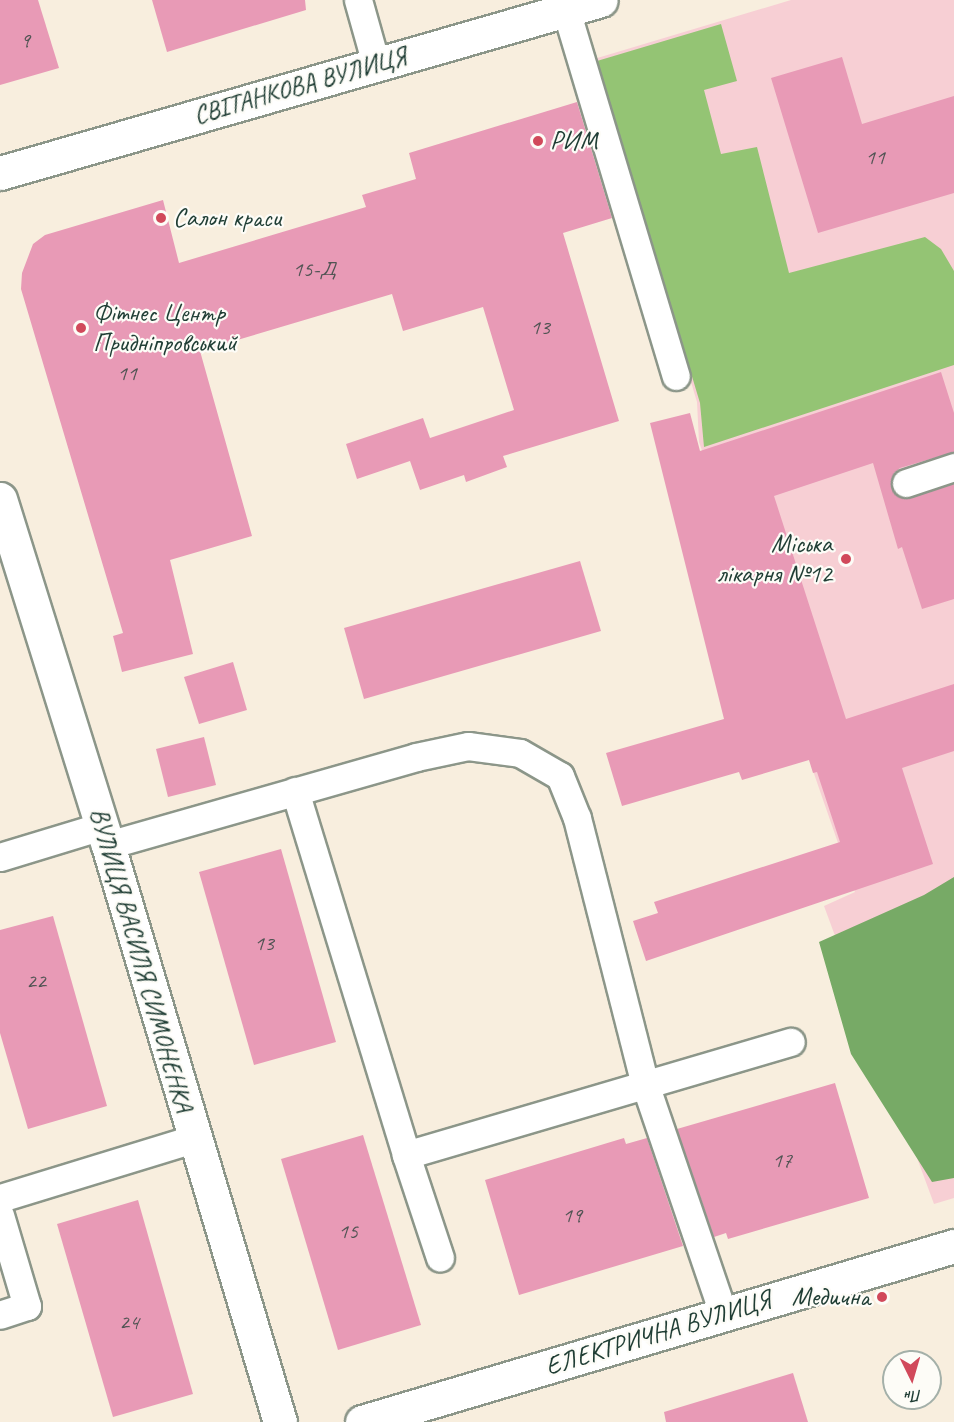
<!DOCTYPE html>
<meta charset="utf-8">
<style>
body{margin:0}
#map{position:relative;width:954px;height:1422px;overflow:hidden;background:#f8eede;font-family:Caveat,sans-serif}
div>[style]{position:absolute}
.built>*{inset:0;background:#f7cfd4}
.green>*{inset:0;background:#94c474}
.forest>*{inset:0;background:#7a6}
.building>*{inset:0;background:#e89ab6}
.roads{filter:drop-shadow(2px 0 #8c9689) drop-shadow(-2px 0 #8c9689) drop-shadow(0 2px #8c9689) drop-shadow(0 -2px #8c9689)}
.lane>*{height:27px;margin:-13.5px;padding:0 13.5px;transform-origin:13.5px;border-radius:13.5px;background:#fff}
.street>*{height:33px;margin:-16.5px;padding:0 16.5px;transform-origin:16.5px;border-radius:16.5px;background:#fff}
.secondary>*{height:33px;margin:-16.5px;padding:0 16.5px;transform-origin:16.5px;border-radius:16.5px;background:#fff}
.dots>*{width:16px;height:16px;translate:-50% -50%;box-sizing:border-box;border:3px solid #fdfcf7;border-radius:50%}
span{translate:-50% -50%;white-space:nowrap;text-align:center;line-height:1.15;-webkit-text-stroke:4.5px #fdfcf7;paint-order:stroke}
.number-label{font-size:22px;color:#515454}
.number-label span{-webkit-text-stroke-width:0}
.street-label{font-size:26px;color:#1f3d34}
.poi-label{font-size:26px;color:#1f3d34}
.left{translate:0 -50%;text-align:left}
.right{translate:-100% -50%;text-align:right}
.north{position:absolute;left:882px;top:1350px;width:60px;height:60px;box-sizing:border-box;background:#fdfcf7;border:2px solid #a4b0a9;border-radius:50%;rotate:175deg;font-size:16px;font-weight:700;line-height:24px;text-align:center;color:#1f3d34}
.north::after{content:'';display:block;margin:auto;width:21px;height:27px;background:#d1495b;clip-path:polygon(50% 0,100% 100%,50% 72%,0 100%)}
</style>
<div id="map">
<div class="built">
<div style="clip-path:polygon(791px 0,954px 0,954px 1198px,934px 1204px,824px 906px,855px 892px,699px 442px,697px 402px,594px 59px)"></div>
</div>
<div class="green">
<div style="clip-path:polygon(721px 24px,737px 81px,704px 90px,721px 154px,757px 147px,789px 273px,925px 237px,941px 249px,954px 271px,954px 365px,704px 447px,700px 403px,597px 61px)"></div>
</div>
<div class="forest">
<div style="clip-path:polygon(954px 877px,954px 1178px,932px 1182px,851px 1054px,819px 942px,924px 895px)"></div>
</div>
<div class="building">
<div style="clip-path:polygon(0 0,38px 0,59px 68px,0 85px)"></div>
<div style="clip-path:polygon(152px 0,305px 0,306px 10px,167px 52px)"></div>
<div style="clip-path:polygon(842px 57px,862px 124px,954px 96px,954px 193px,818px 233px,771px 78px)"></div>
<div style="clip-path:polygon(577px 102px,612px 218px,563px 233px,619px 421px,503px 456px,507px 467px,466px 482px,464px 475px,420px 490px,410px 461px,357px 479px,346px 444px,423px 418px,430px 438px,514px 410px,483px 307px,403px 331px,392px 294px,200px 351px,252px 536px,170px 560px,193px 654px,122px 672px,113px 636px,123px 633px,21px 289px,22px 273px,33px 244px,45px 235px,163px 200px,179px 263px,366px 207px,362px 195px,416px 179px,409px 153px)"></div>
<div style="clip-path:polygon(941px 372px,954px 413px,954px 452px,900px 468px,894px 473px,891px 487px,896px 495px,910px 498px,954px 484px,954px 599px,922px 609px,902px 547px,898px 549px,873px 463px,774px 496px,846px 719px,954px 684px,954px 751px,902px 768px,933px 864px,646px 961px,633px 921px,658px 913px,654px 902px,840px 842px,817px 772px,813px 773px,809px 760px,742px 780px,739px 772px,622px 806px,606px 753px,724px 719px,650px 423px,690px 413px,700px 451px)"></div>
<div style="clip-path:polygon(580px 561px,601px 631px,364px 699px,344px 628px)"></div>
<div style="clip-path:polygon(233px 662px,247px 710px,199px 724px,184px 677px)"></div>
<div style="clip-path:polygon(204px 737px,216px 785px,168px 797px,156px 749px)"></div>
<div style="clip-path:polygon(281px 849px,336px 1042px,254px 1065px,199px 872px)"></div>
<div style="clip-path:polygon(53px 916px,107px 1106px,28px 1129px,0 1033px,0 930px)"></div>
<div style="clip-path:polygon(835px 1083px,869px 1198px,728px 1239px,726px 1233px,714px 1237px,677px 1129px)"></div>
<div style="clip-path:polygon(363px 1135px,421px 1325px,338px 1350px,281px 1159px)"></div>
<div style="clip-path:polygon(624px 1138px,626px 1144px,647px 1138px,683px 1246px,519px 1295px,485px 1180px)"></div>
<div style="clip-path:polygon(138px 1200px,193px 1394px,113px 1417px,57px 1224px)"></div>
<div style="clip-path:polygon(793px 1373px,808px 1422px,666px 1422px,664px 1412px)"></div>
</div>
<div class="roads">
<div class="lane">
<div style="left:358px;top:0;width:66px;rotate:74.3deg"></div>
<div style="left:566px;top:10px;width:382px;rotate:73.3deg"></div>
<div style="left:906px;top:483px;width:51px;rotate:-18.4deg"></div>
<div style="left:295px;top:791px;width:381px;rotate:73deg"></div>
<div style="left:406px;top:1155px;width:401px;rotate:-16.4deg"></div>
<div style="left:108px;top:845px;width:320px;rotate:-15.9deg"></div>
<div style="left:416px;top:757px;width:53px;rotate:-11.9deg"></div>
<div style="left:468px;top:746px;width:52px;rotate:7.7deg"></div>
<div style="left:520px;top:753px;width:46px;rotate:29.9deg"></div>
<div style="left:560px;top:776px;width:45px;rotate:68deg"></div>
<div style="left:577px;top:818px;width:275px;rotate:75.7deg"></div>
<div style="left:645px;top:1084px;width:242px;rotate:71.2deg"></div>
<div style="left:0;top:857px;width:107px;rotate:-16.9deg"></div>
<div style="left:406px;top:1155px;width:108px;rotate:71.7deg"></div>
<div style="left:0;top:1198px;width:202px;rotate:-17deg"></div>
<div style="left:0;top:1215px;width:95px;rotate:73.5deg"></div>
<div style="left:27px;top:1306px;width:28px;rotate:162deg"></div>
</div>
<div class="street">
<div style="left:0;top:173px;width:625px;rotate:-16.06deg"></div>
<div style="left:0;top:499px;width:362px;rotate:72.7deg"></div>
<div style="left:108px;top:845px;width:602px;rotate:73.4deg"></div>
</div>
<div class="secondary">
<div style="left:362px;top:1422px;width:618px;rotate:-16.56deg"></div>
</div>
</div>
<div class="dots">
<div style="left:538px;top:141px;background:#d1495b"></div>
<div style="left:161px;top:218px;background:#d1495b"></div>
<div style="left:81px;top:328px;background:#d1495b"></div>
<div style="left:846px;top:559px;background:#d1495b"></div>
<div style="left:882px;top:1297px;background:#d1495b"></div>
</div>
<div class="number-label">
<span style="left:25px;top:41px">9</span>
<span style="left:875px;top:158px">11</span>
<span style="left:314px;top:270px">15-Д</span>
<span style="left:540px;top:328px">13</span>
<span style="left:127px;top:374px">11</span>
<span style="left:264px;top:944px">13</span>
<span style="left:36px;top:982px">22</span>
<span style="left:782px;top:1161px">17</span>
<span style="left:572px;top:1216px">19</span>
<span style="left:348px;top:1232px">15</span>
<span style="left:129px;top:1323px">24</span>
</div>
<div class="street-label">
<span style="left:300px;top:86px;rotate:-16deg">СВІТАНКОВА ВУЛИЦЯ</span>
<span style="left:141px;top:960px;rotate:74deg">ВУЛИЦЯ ВАСИЛЯ СИМОНЕНКА</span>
<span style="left:658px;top:1333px;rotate:-17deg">ЕЛЕКТРИЧНА ВУЛИЦЯ</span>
</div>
<div class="poi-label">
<span class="left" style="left:550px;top:141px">РИМ</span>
<span class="left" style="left:173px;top:218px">Салон краси</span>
<span class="left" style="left:93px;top:328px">Фітнес Центр<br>Придніпровський</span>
<span class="right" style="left:832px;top:559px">Міська<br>лікарня №12</span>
<span class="right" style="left:870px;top:1297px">Медична</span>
</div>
<div class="north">Пн</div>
</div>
